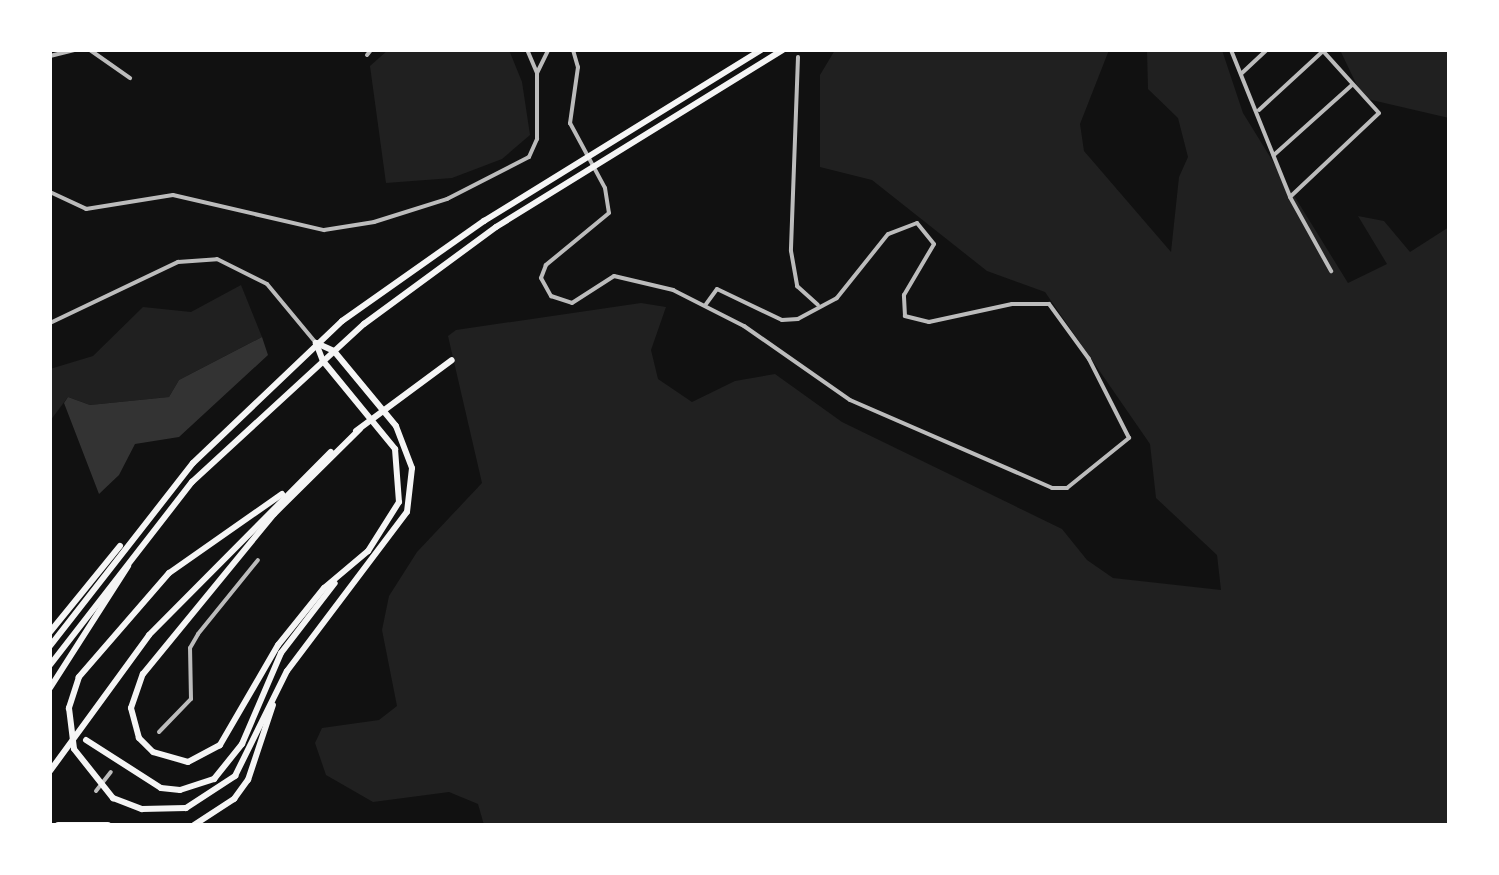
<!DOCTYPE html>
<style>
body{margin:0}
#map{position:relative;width:1499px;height:875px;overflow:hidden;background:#111;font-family:"Fira Sans Condensed",sans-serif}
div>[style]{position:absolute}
.green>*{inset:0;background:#202020}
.water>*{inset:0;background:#333}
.minor>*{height:4px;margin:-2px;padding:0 2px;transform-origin:2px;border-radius:2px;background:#bcbcbc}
.tertiary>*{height:4px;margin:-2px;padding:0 2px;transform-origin:2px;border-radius:2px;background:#bcbcbc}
.trunk>*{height:6px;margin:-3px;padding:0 3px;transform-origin:3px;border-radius:3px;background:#f5f5f5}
.motorway>*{height:6px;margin:-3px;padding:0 3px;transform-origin:3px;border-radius:3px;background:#f5f5f5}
span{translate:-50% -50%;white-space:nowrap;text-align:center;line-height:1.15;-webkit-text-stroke:8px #fff;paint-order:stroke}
.frame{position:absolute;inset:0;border:52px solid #fff;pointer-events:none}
</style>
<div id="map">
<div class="green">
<div style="clip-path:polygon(388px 50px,509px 50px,522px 82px,530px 135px,502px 159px,452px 178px,386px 183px,370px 66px)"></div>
<div style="clip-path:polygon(835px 50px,1109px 50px,1080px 124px,1084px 151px,1171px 252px,1179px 177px,1188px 157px,1178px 118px,1148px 89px,1147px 50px,1222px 50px,1243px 113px,1348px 283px,1387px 264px,1358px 216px,1384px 221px,1410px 252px,1449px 227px,1449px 825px,484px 825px,478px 804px,449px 792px,373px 802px,326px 775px,315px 743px,322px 728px,379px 720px,397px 706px,382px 630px,389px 596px,417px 552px,482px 483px,448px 336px,456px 330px,641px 303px,666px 307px,651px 350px,658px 379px,692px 402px,735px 381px,775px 374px,842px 422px,1062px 529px,1087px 560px,1113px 578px,1221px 590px,1217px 555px,1156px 498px,1150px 444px,1045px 292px,987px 271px,872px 180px,820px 167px,820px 75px)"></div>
<div style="clip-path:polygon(1340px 50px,1449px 50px,1449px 118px,1363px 98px)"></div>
<div style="clip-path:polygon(241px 285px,262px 337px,179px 380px,169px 397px,90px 405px,68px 397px,50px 421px,50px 369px,93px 356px,143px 307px,191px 312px)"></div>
</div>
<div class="water">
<div style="clip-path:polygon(262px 337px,268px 355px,179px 437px,135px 444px,119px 475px,99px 494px,64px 403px,68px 397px,90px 405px,169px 397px,179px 380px)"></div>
</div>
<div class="minor">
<div style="left:90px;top:50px;width:49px;rotate:35deg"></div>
<div style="left:573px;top:50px;width:18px;rotate:74deg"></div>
<div style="left:578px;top:67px;width:57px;rotate:98.1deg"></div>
<div style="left:570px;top:123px;width:74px;rotate:61.7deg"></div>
<div style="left:605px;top:188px;width:25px;rotate:81deg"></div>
<div style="left:609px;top:213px;width:82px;rotate:140.5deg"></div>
<div style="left:546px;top:265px;width:14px;rotate:111deg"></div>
<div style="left:541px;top:278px;width:21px;rotate:61deg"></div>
<div style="left:551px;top:296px;width:22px;rotate:18deg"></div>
<div style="left:572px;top:303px;width:50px;rotate:-32.7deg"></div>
<div style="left:614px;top:276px;width:61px;rotate:13.3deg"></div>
<div style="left:673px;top:290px;width:80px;rotate:26.9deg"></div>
<div style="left:744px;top:326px;width:129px;rotate:34.9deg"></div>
<div style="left:850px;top:400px;width:220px;rotate:23.5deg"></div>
<div style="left:1052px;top:488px;width:15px"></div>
<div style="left:1067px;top:488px;width:80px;rotate:-38.9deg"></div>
<div style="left:1129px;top:438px;width:89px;rotate:-116.9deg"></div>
<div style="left:1089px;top:359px;width:68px;rotate:-126deg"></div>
<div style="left:1049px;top:304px;width:37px;rotate:180deg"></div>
<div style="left:1012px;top:304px;width:85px;rotate:167.8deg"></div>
<div style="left:929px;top:322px;width:25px;rotate:-166deg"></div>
<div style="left:905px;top:316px;width:21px;rotate:-93deg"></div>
<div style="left:904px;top:295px;width:59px;rotate:-59.5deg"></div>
<div style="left:934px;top:244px;width:27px;rotate:-129deg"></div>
<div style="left:917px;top:223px;width:31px;rotate:159deg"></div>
<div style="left:888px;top:234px;width:82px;rotate:128.6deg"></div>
<div style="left:837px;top:298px;width:44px;rotate:151.7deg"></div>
<div style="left:798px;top:319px;width:16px;rotate:176deg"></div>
<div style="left:782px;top:320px;width:72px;rotate:-154.5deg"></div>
<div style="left:717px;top:289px;width:19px;rotate:126deg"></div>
<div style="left:1231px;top:50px;width:158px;rotate:68.1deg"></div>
<div style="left:1290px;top:197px;width:85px;rotate:61deg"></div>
<div style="left:367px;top:55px;width:6px;rotate:-51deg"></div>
<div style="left:798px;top:57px;width:194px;rotate:92.1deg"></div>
<div style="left:791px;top:251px;width:36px;rotate:80deg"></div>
<div style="left:797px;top:286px;width:28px;rotate:42deg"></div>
<div style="left:537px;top:73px;width:25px;rotate:-64deg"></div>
<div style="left:1242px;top:73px;width:34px;rotate:-43deg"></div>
<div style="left:1259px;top:110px;width:86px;rotate:-42.6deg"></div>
<div style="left:1275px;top:154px;width:103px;rotate:-41.9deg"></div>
<div style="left:50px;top:192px;width:40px;rotate:25deg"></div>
<div style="left:86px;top:209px;width:88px;rotate:-9.1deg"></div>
<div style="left:173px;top:195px;width:155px;rotate:13.1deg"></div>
<div style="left:324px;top:230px;width:51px;rotate:-9.1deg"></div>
<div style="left:374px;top:222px;width:77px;rotate:-17.5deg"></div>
<div style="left:447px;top:199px;width:92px;rotate:-27.1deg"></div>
<div style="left:529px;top:157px;width:20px;rotate:-66deg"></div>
<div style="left:537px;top:139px;width:66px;rotate:-90deg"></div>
<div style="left:537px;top:73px;width:25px;rotate:-113deg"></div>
<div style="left:1290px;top:197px;width:122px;rotate:-43.3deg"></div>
<div style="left:1379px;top:113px;width:85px;rotate:-132.1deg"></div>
<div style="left:159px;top:732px;width:46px;rotate:-45.9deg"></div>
<div style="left:191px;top:699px;width:51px;rotate:-91.1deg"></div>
<div style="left:190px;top:648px;width:16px;rotate:-60deg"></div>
<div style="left:198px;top:634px;width:95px;rotate:-51deg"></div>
<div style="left:96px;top:791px;width:24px;rotate:-52deg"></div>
</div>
<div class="tertiary">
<div style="left:50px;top:56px;width:25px;rotate:-14deg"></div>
<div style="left:50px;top:323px;width:142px;rotate:-25.5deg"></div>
<div style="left:178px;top:262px;width:39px;rotate:-4deg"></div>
<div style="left:217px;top:259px;width:56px;rotate:26.6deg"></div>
<div style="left:267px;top:284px;width:77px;rotate:50.3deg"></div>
</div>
<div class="trunk">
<div style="left:50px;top:632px;width:111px;rotate:-50.9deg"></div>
<div style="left:50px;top:646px;width:232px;rotate:-52deg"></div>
<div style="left:193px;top:463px;width:206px;rotate:-43.6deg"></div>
<div style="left:342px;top:321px;width:174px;rotate:-35.2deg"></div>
<div style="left:484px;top:221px;width:326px;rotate:-31.7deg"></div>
<div style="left:50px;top:665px;width:232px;rotate:-52.2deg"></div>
<div style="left:192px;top:482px;width:234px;rotate:-42.6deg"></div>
<div style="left:364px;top:324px;width:164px;rotate:-36.3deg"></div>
<div style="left:496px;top:227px;width:337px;rotate:-31.7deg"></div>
<div style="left:50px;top:688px;width:145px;rotate:-57.4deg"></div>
</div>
<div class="motorway">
<div style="left:316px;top:343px;width:19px;rotate:69deg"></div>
<div style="left:323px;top:361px;width:114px;rotate:50.7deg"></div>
<div style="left:395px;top:449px;width:53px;rotate:85.7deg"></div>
<div style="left:399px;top:502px;width:58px;rotate:122.3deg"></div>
<div style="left:368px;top:551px;width:57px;rotate:139.9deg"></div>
<div style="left:324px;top:588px;width:73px;rotate:128.9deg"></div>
<div style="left:278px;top:645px;width:116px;rotate:120.1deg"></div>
<div style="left:220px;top:745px;width:36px;rotate:152deg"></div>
<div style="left:188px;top:762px;width:36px;rotate:-164deg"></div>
<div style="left:153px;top:752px;width:20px;rotate:-135deg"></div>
<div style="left:139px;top:738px;width:31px;rotate:-105deg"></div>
<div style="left:131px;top:708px;width:36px;rotate:-71deg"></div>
<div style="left:143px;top:674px;width:207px;rotate:-50.7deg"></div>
<div style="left:274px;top:514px;width:121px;rotate:-44.7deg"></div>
<div style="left:356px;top:431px;width:119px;rotate:-36.5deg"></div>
<div style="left:282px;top:494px;width:138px;rotate:145deg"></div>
<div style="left:169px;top:573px;width:138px;rotate:130.9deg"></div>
<div style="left:79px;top:677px;width:33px;rotate:108deg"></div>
<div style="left:69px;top:708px;width:41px;rotate:83deg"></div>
<div style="left:74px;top:749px;width:63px;rotate:51.5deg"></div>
<div style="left:113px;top:798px;width:31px;rotate:21deg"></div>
<div style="left:142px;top:809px;width:44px;rotate:-1.3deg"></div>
<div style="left:186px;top:808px;width:59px;rotate:-33.1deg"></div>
<div style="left:235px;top:776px;width:117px;rotate:-63.7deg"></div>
<div style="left:287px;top:671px;width:199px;rotate:-53deg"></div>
<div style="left:407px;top:512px;width:44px;rotate:-83.5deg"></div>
<div style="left:412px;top:468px;width:45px;rotate:-110.9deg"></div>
<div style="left:396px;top:426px;width:97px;rotate:-129.6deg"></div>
<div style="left:334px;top:351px;width:20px;rotate:-156deg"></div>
<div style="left:86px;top:740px;width:89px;rotate:32.6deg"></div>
<div style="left:161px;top:788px;width:19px;rotate:6deg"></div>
<div style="left:180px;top:790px;width:36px;rotate:-18deg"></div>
<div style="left:214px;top:779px;width:45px;rotate:-51.3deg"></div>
<div style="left:242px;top:744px;width:99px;rotate:-66.8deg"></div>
<div style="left:281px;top:653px;width:88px;rotate:-52.4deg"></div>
<div style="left:50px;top:771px;width:168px;rotate:-53.9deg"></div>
<div style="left:149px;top:635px;width:258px;rotate:-45.2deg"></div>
<div style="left:58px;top:825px;width:50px"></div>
<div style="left:194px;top:825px;width:48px;rotate:-33deg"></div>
<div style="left:234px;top:799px;width:24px;rotate:-54deg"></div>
<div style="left:248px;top:780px;width:79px;rotate:-71.6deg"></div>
</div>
<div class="frame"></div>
</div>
